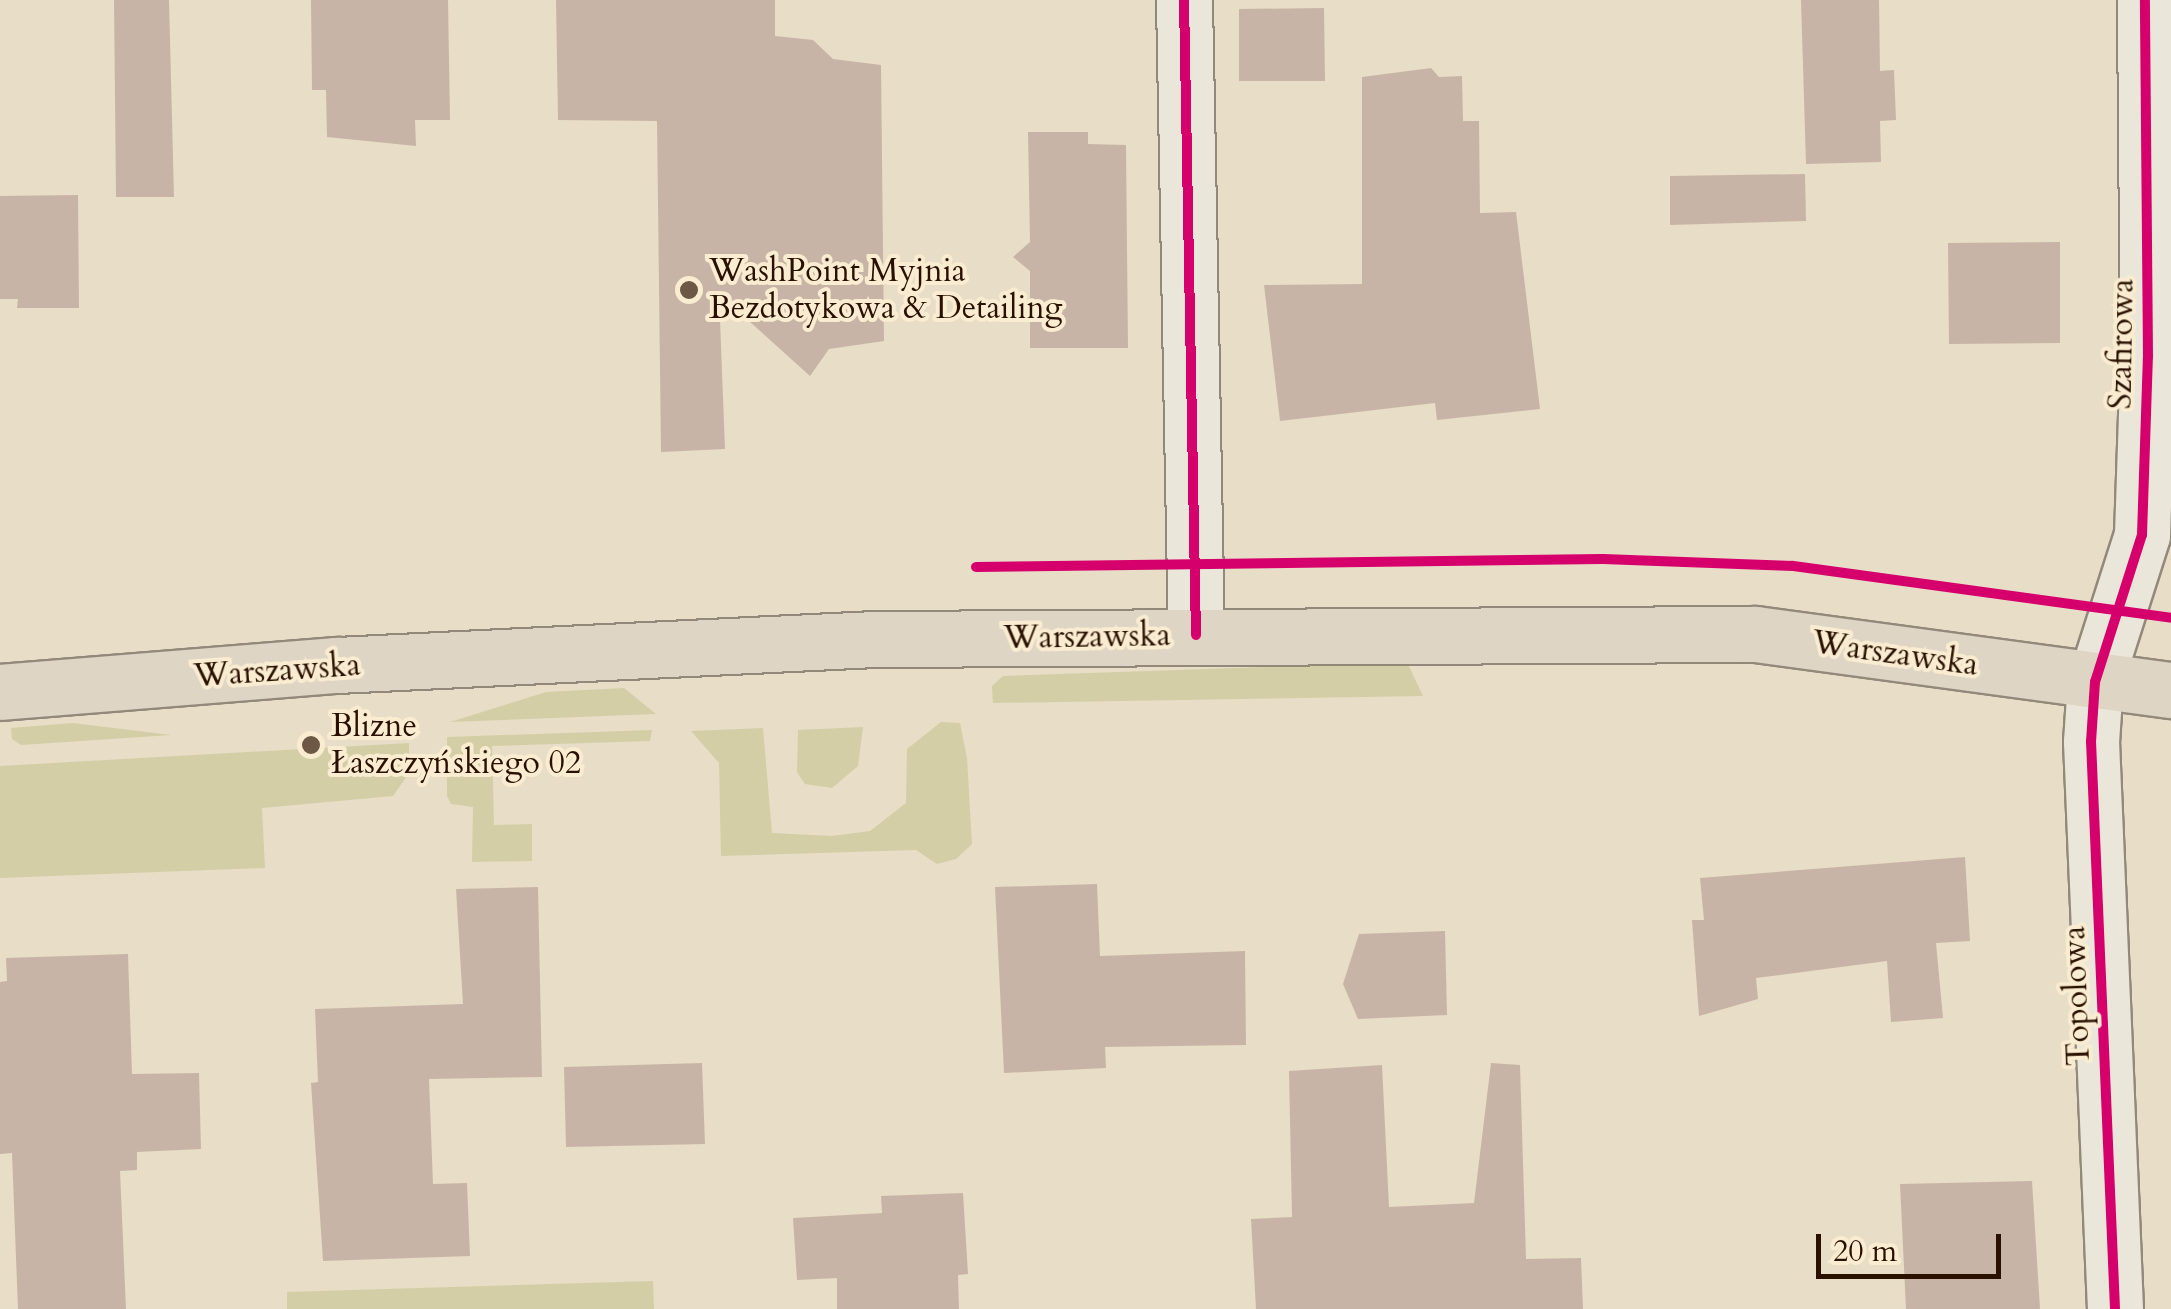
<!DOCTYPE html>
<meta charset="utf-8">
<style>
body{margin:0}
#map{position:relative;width:2171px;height:1309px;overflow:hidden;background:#e8ddc6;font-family:Cardo,serif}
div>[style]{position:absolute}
.green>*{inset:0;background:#d3cea6}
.building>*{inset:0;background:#c8b4a6}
.roads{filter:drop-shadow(2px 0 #93897b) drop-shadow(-2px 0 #93897b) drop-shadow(0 2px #93897b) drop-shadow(0 -2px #93897b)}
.minor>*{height:55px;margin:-27.5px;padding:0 27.5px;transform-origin:27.5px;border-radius:27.5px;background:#ebe6da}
.major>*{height:55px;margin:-27.5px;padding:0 27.5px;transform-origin:27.5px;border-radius:27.5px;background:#dfd5c5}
.cycleway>*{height:10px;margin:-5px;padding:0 5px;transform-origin:5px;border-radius:5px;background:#d6006c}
.dots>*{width:28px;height:28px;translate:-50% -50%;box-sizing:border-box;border:5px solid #f9ecd1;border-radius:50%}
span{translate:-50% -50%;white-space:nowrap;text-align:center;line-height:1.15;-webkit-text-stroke:8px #f9ecd1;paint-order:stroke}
.poi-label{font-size:32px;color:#291000}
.left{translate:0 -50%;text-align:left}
.street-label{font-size:32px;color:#291000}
.scale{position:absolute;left:1816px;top:1234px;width:185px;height:45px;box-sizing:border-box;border:5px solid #291000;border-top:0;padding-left:12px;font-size:30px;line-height:35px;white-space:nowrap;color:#291000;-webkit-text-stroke:8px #f9ecd1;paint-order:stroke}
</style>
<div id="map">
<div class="green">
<div style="clip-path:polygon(1407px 662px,1423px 696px,993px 703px,992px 686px,1003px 676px)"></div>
<div style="clip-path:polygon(624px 688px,656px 714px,450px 722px,546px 692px)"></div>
<div style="clip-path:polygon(941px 722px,960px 723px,967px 758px,972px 844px,956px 859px,937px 864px,916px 850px,721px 856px,719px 763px,691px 731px,763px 728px,772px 833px,832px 836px,870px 831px,906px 803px,907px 749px)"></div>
<div style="clip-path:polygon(73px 723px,171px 735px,21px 745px,12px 739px,11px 728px)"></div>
<div style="clip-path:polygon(863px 727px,858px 766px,832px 788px,805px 784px,797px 772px,798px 730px)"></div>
<div style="clip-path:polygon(652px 730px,650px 741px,492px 746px,494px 825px,532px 824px,532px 861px,472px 862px,473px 807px,451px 804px,447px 796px,447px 737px)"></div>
<div style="clip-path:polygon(409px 743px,409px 773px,393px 796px,262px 808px,265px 868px,0 878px,0 766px)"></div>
<div style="clip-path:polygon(653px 1281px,654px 1309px,287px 1309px,287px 1292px)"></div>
</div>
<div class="building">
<div style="clip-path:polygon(114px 0,169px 0,174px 197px,116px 197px)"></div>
<div style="clip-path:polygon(311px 0,448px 0,450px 120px,415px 120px,416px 146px,327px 137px,326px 90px,312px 90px)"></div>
<div style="clip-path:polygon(556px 0,775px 0,775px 36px,813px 40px,833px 59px,881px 65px,884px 341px,829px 349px,810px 376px,719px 294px,725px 449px,661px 452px,657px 121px,558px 120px)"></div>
<div style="clip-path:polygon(1801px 0,1879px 0,1880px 71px,1894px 70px,1896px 120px,1880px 121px,1881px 162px,1806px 164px)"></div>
<div style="clip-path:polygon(1324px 8px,1325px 81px,1239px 81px,1239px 9px)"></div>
<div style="clip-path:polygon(1431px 68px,1439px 77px,1462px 76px,1463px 121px,1479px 121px,1480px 213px,1516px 212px,1540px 409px,1437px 420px,1435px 403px,1280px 421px,1264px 285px,1362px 284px,1362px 77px)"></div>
<div style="clip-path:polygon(1028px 132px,1088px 132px,1088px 144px,1126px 145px,1128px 348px,1030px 348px,1030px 271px,1013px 257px,1030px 242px)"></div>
<div style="clip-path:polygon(1805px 174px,1806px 221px,1670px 225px,1670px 176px)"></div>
<div style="clip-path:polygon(78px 195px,79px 308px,17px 308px,18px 299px,0 299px,0 196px)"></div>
<div style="clip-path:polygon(2060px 242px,2060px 343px,1949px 344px,1948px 243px)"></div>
<div style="clip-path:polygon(1965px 857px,1970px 941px,1936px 943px,1943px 1018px,1891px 1022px,1887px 961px,1756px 978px,1758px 999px,1699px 1016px,1692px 920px,1704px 920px,1700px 878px)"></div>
<div style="clip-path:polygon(1097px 884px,1100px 956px,1245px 951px,1246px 1045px,1105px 1047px,1106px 1068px,1004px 1073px,995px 887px)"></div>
<div style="clip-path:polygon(538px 887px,542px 1077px,429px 1079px,433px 1184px,467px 1183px,470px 1256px,323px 1261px,311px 1083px,318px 1082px,315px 1009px,463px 1004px,456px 889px)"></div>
<div style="clip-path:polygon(1445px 931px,1447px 1015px,1358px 1019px,1343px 984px,1359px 934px)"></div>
<div style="clip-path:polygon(128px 954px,132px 1074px,199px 1073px,201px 1149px,137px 1152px,137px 1170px,120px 1171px,126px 1309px,18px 1309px,12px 1153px,0 1154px,0 982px,7px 981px,6px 958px)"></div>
<div style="clip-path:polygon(702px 1063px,705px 1144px,566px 1147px,564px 1067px)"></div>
<div style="clip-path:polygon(1491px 1063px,1520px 1065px,1526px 1259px,1581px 1258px,1583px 1309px,1256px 1309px,1251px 1219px,1292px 1217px,1289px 1071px,1382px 1065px,1389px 1207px,1474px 1203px)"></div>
<div style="clip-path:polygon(2032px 1181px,2040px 1309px,1906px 1309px,1900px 1184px)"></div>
<div style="clip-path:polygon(963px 1193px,968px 1274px,958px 1275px,959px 1309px,837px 1309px,837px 1278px,797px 1280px,793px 1218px,882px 1213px,881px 1196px)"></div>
</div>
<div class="roads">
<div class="minor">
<div style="left:1184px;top:0;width:635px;rotate:88.92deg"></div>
<div style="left:2115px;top:1309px;width:568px;rotate:-92.42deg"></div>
<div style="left:2091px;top:742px;width:60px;rotate:-86.2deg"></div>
<div style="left:2095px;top:682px;width:154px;rotate:-72.3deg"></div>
<div style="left:2142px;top:535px;width:178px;rotate:-88.1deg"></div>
<div style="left:2148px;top:357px;width:357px;rotate:-90.5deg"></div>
</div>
<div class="major">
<div style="left:0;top:692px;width:338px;rotate:-4.6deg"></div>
<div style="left:337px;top:665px;width:539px;rotate:-2.77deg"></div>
<div style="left:875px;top:639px;width:880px;rotate:-0.33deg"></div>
<div style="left:1755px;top:634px;width:420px;rotate:7.7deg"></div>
</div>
</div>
<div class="cycleway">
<div style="left:1184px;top:0;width:635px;rotate:88.92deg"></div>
<div style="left:976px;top:567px;width:627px;rotate:-0.73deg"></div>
<div style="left:1603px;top:559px;width:190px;rotate:2.1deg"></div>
<div style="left:1793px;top:566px;width:382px;rotate:7.8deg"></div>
<div style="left:2115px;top:1309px;width:568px;rotate:-92.42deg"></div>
<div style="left:2091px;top:742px;width:60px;rotate:-86.2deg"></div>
<div style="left:2095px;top:682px;width:154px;rotate:-72.3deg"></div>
<div style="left:2142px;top:535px;width:178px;rotate:-88.1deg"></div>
<div style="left:2148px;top:357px;width:357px;rotate:-90.5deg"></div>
</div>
<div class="dots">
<div style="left:689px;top:290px;background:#6c5845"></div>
<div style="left:311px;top:745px;background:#6c5845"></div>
</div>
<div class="poi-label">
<span class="left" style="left:709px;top:290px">WashPoint Myjnia<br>Bezdotykowa &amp; Detailing</span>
<span class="left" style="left:331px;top:745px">Blizne<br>Łaszczyńskiego 02</span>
</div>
<div class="street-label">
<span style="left:2122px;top:344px;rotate:-89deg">Szafirowa</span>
<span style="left:1087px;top:637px;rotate:-1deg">Warszawska</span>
<span style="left:1895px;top:654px;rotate:8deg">Warszawska</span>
<span style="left:277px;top:671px;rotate:-4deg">Warszawska</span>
<span style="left:2077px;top:996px;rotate:-92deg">Topolowa</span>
</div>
<div class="scale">20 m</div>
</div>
